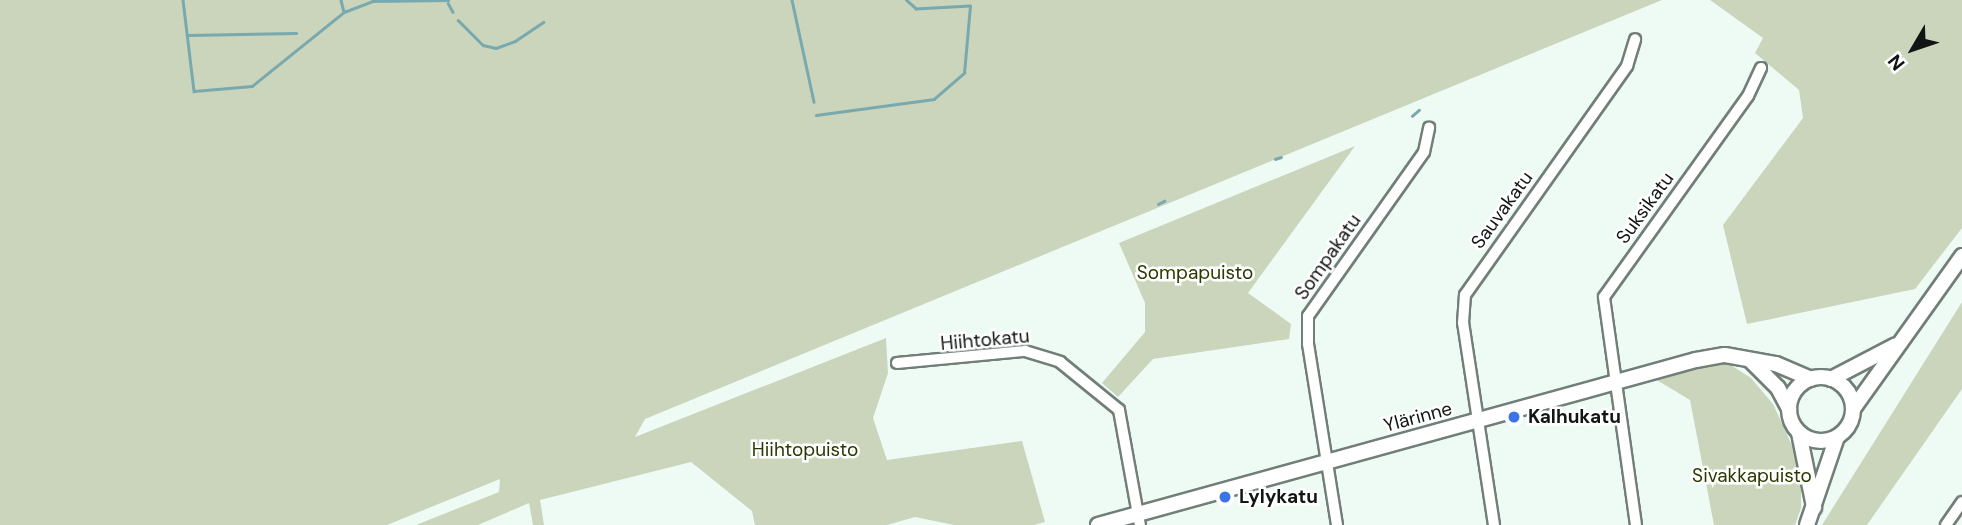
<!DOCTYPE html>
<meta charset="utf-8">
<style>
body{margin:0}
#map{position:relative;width:1962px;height:525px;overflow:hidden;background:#eefbf5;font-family:"DM Sans",sans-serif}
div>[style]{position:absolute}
.green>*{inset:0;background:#cbd5bc}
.stream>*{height:2.5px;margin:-1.25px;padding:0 1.25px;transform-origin:1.25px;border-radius:1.25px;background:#78a9ae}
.roads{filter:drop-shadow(2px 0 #727e78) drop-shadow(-2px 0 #727e78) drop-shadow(0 2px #727e78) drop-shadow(0 -2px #727e78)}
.street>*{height:10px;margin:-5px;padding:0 5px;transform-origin:5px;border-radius:5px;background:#fff}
.secondary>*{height:14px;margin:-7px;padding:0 7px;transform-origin:7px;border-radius:7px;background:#fff}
.secondary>.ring{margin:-7px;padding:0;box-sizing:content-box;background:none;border:14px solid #fff;border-radius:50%}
.dots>*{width:19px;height:19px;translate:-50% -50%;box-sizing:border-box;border:4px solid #fff;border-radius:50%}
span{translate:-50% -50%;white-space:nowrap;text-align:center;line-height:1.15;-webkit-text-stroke:5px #fff;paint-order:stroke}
.street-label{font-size:19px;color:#111513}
.park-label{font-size:19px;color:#293a00}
.poi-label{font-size:19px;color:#111513;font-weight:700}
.left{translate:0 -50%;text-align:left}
.north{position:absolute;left:1878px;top:14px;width:70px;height:70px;-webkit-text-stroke:5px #fff;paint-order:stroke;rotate:231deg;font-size:19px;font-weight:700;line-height:28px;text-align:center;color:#111513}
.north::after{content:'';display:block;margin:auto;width:24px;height:32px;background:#111513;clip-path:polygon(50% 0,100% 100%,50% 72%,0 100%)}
</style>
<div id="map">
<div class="green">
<div style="clip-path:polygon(0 0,1662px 0,645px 419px,635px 437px,886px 338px,888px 373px,873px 418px,887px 460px,1022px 441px,1045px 522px,1034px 525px,954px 525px,915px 517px,887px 525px,755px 525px,752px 511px,691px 462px,540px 500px,544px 525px,533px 525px,529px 503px,478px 525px,416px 525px,499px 492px,500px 479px,387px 525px,0 525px)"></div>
<div style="clip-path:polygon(1710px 0,1962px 0,1962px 228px,1915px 289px,1747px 324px,1723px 225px,1803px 118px,1799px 90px,1755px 53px,1763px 38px)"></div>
<div style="clip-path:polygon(1355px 146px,1248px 293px,1291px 324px,1289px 339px,1153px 359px,1118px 397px,1102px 383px,1145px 332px,1145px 303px,1119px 243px)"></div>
<div style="clip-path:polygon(1962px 302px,1962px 389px,1867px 525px,1822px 525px)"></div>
<div style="clip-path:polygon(1708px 363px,1729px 364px,1751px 378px,1773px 404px,1795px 452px,1801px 479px,1801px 508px,1795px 525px,1714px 525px,1690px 400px,1655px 379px)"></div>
</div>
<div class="stream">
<div style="left:183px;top:0;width:92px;rotate:83.1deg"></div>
<div style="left:194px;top:91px;width:58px;rotate:-4.9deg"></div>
<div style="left:252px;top:86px;width:118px;rotate:-38.8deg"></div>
<div style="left:344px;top:12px;width:30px;rotate:-21deg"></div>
<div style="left:372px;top:1px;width:76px;rotate:-0.8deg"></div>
<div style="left:341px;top:0;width:12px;rotate:76deg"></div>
<div style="left:792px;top:0;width:104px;rotate:77.8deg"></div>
<div style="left:448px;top:3px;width:10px;rotate:61deg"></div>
<div style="left:458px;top:20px;width:35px;rotate:45deg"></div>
<div style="left:483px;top:45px;width:13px;rotate:13deg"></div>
<div style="left:496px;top:48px;width:20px;rotate:-20deg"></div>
<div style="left:515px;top:41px;width:34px;rotate:-34deg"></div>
<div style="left:188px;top:35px;width:108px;rotate:-1.1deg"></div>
<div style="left:816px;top:115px;width:119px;rotate:-7.7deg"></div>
<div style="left:934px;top:99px;width:40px;rotate:-41deg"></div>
<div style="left:964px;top:73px;width:67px;rotate:-84.9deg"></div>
<div style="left:970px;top:6px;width:54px;rotate:176.8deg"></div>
<div style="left:916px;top:9px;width:13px;rotate:-138deg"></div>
<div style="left:1412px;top:116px;width:9px;rotate:-41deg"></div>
<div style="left:1275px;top:159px;width:6px;rotate:-18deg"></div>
<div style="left:1158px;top:204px;width:7px;rotate:-27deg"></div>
</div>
<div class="roads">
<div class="street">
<div style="left:897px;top:363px;width:129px;rotate:-5.4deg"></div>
<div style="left:1025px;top:351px;width:37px;rotate:17deg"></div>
<div style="left:1060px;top:362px;width:76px;rotate:39.1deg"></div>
<div style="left:1119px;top:410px;width:117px;rotate:79.7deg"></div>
<div style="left:1337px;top:525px;width:183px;rotate:-99.1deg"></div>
<div style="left:1308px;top:344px;width:28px;rotate:-90deg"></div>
<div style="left:1308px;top:316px;width:201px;rotate:-54.7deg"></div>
<div style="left:1424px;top:152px;width:25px;rotate:-78deg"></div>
<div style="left:1494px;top:525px;width:204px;rotate:-98.7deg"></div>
<div style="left:1463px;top:323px;width:28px;rotate:-86deg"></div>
<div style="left:1465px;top:295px;width:281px;rotate:-54.7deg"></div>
<div style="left:1627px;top:66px;width:28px;rotate:-73deg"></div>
<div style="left:1636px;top:525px;width:230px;rotate:-98deg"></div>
<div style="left:1604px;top:297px;width:247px;rotate:-54.4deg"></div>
<div style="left:1748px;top:96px;width:31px;rotate:-65deg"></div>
<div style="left:1946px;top:525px;width:28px;rotate:-55deg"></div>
</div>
<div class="secondary">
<div style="left:1751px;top:361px;width:38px;rotate:45deg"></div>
<div style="left:1778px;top:388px;width:24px;rotate:62deg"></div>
<div class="ring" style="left:1789px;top:377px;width:50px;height:50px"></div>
<div style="left:1831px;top:379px;width:73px;rotate:-27.6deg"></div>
<div style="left:1853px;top:409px;width:188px;rotate:-54.5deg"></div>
<div style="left:1799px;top:433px;width:76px;rotate:78.5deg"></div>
<div style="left:1098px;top:525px;width:620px;rotate:-15.43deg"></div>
<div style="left:1696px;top:360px;width:29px;rotate:-10deg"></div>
<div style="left:1725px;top:355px;width:52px;rotate:10deg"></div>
<div style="left:1776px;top:364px;width:38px;rotate:23deg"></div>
<div style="left:1807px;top:525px;width:93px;rotate:-71.2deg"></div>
</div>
</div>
<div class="dots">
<div style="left:1514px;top:417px;background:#3b74e3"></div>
<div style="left:1225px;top:497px;background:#3b74e3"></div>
</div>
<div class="street-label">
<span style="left:1645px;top:208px;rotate:-54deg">Suksikatu</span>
<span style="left:1502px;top:210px;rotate:-54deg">Sauvakatu</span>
<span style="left:1328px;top:257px;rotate:-55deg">Sompakatu</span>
<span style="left:985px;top:340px;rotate:-5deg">Hiihtokatu</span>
<span style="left:1418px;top:417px;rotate:-15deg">Ylärinne</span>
</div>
<div class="park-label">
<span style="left:1195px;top:273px">Sompapuisto</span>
<span style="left:805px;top:450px">Hiihtopuisto</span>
<span style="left:1752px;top:476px">Sivakkapuisto</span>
</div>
<div class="poi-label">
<span class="left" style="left:1528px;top:417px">Kalhukatu</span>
<span class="left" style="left:1239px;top:497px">Lylykatu</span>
</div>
<div class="north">N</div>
</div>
